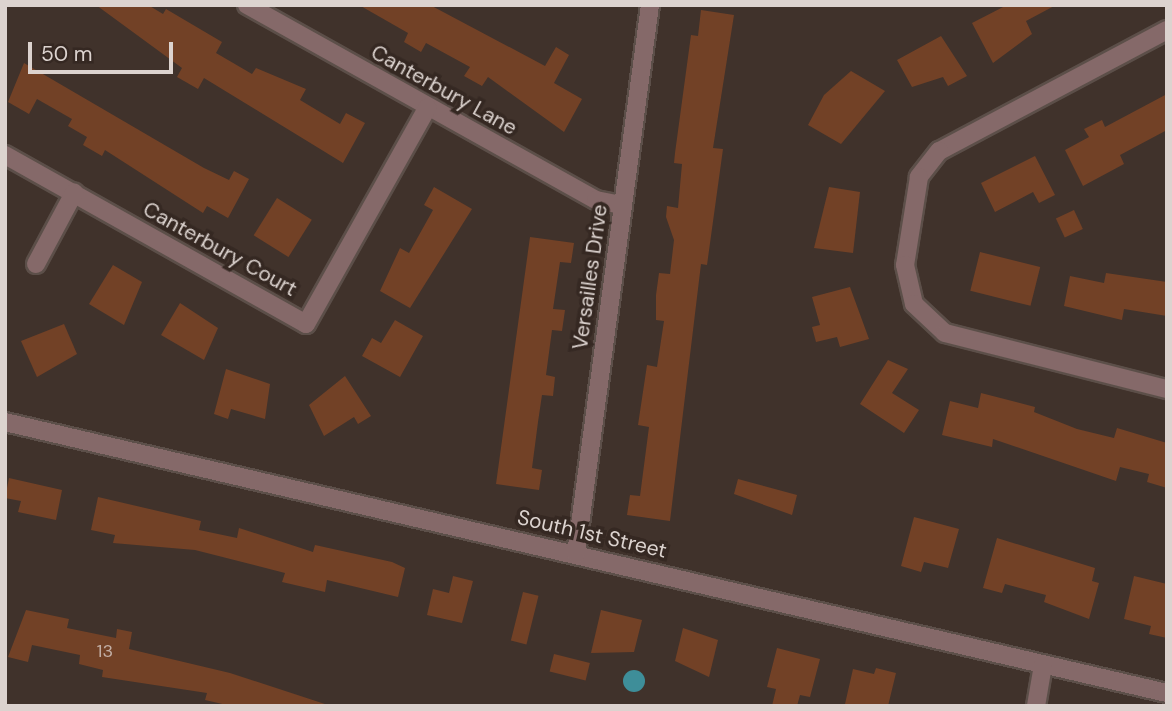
<!DOCTYPE html>
<html>
<head>
<meta charset="utf-8">
<style>
	body { margin:0 }
	#map { position:relative; width:1172px; height:711px; overflow:hidden; background:#40322b; font-family:"DM Sans",sans-serif }
	div>[style] { position:absolute }
	[style*='--x'] { left:calc(var(--x)*1px); top:calc(var(--y)*1px); width:calc(var(--w)*1px); rotate:calc(var(--a)*1deg) }
	.water>* { inset:0; background:#3e8e99 }
	.round { border-radius:50% }
	.building>* { inset:0; background:#724126; transform-origin:0 0 }
	.roads { filter:drop-shadow(2px 0 #5c4f49) drop-shadow(-2px 0 #5c4f49) drop-shadow(0 2px #5c4f49) drop-shadow(0 -2px #5c4f49) }
	.minor>* { height:18px; margin:-9px; padding:0 9px; transform-origin:9px; border-radius:9px; background:#856969 }
	span { translate:-50% -50%; white-space:nowrap; text-align:center; line-height:1.15; -webkit-text-stroke:7px #352822; paint-order:stroke }
	.number-label { font-size:18px; color:#c2aea5 }
	.number-label span { -webkit-text-stroke-width:0 }
	.street-label { font-size:21px; color:#dcd3cf }
	.frame { position:absolute; inset:0; border:7px solid #dcd3cf; pointer-events:none }
	.scale { position:absolute; left:28px; top:42px; width:145px; height:32px; box-sizing:border-box; border:4px solid #dcd3cf; border-top:0; padding-left:9px; font-size:21px; line-height:24px; white-space:nowrap; color:#dcd3cf; -webkit-text-stroke:5px #352822; paint-order:stroke }
</style>
</head>
<body>
<div id="map">
	<div class="water">
		<i class="round" style="left:623px;top:670px;width:22px;height:22px"></i>
	</div>
	<div class="building">
		<i style="clip-path:polygon(96px 5px,148px 5px,163px 14px,166px 9px,222px 42px,216px 53px,252px 74px,256px 68px,306px 89px,300px 100px,340px 124px,346px 113px,365px 123px,343px 163px,204px 78px,198px 89px,177px 77px,182px 68px)"></i>
		<i style="clip-path:polygon(359px 5px,430px 5px,545px 66px,556px 47px,569px 55px,554px 83px,582px 99px,564px 132px,488px 77px,482px 86px,464px 76px,470px 67px,426px 43px,421px 52px,404px 42px,408px 33px)"></i>
		<i style="clip-path:polygon(1007px 5px,1056px 5px,1026px 21px,1032px 34px,993px 63px,972px 23px)"></i>
		<i style="clip-path:polygon(701px 10px,734px 15px,713px 148px,723px 149px,707px 265px,701px 264px,670px 521px,627px 515px,630px 495px,640px 496px,649px 427px,638px 425px,647px 365px,657px 367px,664px 321px,656px 320px,656px 295px,659px 273px,670px 274px,674px 240px,666px 217px,667px 206px,678px 208px,682px 164px,674px 163px,675px 153px,691px 35px,698px 36px)"></i>
		<i style="clip-path:polygon(941px 36px,967px 76px,948px 86px,943px 77px,912px 87px,897px 60px)"></i>
		<i style="clip-path:polygon(24px 63px,204px 168px,229px 180px,234px 171px,249px 179px,228px 218px,207px 206px,203px 213px,105px 150px,102px 156px,83px 145px,87px 137px,68px 126px,72px 119px,37px 99px,29px 114px,8px 102px)"></i>
		<i style="clip-path:polygon(851px 71px,885px 91px,841px 144px,808px 125px,824px 95px)"></i>
		<i style="clip-path:polygon(1167px 94px,1167px 130px,1120px 155px,1124px 164px,1083px 186px,1065px 150px,1089px 137px,1084px 129px,1102px 120px,1105px 127px)"></i>
		<i style="clip-path:polygon(1035px 156px,1055px 195px,1039px 203px,1033px 192px,995px 212px,981px 183px)"></i>
		<i style="clip-path:polygon(434px 187px,472px 209px,410px 308px,380px 291px,400px 248px,409px 253px,433px 210px,424px 205px)"></i>
		<i style="clip-path:polygon(829px 187px,860px 192px,853px 253px,814px 248px)"></i>
		<i style="left:277px;top:198px;width:41px;height:44px;rotate:32deg"></i>
		<i style="left:1074px;top:210px;width:21px;height:20px;rotate:65deg"></i>
		<i style="clip-path:polygon(530px 237px,574px 243px,571px 263px,560px 262px,553px 309px,565px 310px,562px 331px,552px 330px,546px 375px,555px 377px,553px 396px,542px 395px,538px 422px,532px 468px,542px 470px,539px 490px,496px 484px)"></i>
		<i style="left:980px;top:252px;width:62px;height:40px;rotate:14deg"></i>
		<i style="clip-path:polygon(113px 265px,142px 282px,124px 325px,89px 304px)"></i>
		<i style="clip-path:polygon(1106px 273px,1167px 282px,1167px 316px,1124px 309px,1122px 320px,1064px 306px,1070px 276px,1104px 283px)"></i>
		<i style="clip-path:polygon(850px 287px,869px 339px,840px 347px,837px 337px,816px 342px,812px 327px,820px 325px,812px 297px)"></i>
		<i style="clip-path:polygon(180px 303px,218px 328px,204px 360px,161px 335px)"></i>
		<i style="clip-path:polygon(395px 320px,423px 336px,400px 377px,362px 356px,372px 338px,381px 343px)"></i>
		<i style="clip-path:polygon(64px 324px,77px 354px,37px 377px,21px 341px)"></i>
		<i style="clip-path:polygon(888px 360px,908px 369px,892px 393px,919px 410px,904px 433px,860px 404px)"></i>
		<i style="clip-path:polygon(226px 369px,270px 384px,265px 419px,231px 409px,228px 419px,214px 414px)"></i>
		<i style="clip-path:polygon(345px 376px,371px 416px,358px 424px,354px 417px,324px 436px,309px 405px)"></i>
		<i style="clip-path:polygon(981px 393px,1035px 407px,1034px 412px,1077px 429px,1114px 438px,1117px 428px,1167px 443px,1167px 488px,1147px 482px,1149px 474px,1120px 467px,1116px 481px,993px 439px,992px 447px,942px 435px,950px 401px,978px 408px)"></i>
		<i style="clip-path:polygon(9px 478px,62px 490px,56px 520px,18px 512px,21px 501px,5px 498px)"></i>
		<i style="clip-path:polygon(738px 479px,797px 495px,792px 515px,734px 494px)"></i>
		<i style="clip-path:polygon(98px 497px,201px 521px,199px 530px,237px 538px,239px 528px,313px 552px,315px 545px,392px 562px,405px 568px,398px 597px,327px 580px,325px 592px,282px 582px,285px 573px,195px 550px,113px 543px,115px 535px,91px 530px)"></i>
		<i style="clip-path:polygon(914px 517px,959px 529px,948px 568px,924px 562px,921px 572px,901px 566px)"></i>
		<i style="clip-path:polygon(997px 538px,1095px 568px,1092px 581px,1099px 583px,1089px 619px,1044px 602px,1046px 595px,1005px 584px,1002px 593px,983px 588px)"></i>
		<i style="clip-path:polygon(453px 576px,473px 581px,462px 623px,427px 615px,433px 589px,449px 593px)"></i>
		<i style="clip-path:polygon(1134px 576px,1167px 584px,1167px 638px,1149px 634px,1151px 626px,1124px 619px)"></i>
		<i style="left:523px;top:592px;width:16px;height:50px;rotate:14deg"></i>
		<i style="clip-path:polygon(26px 610px,69px 619px,67px 628px,116px 638px,117px 629px,132px 632px,129px 649px,230px 673px,331px 706px,231px 706px,205px 700px,207px 693px,102px 677px,103px 670px,79px 664px,80px 655px,32px 645px,28px 662px,8px 657px)"></i>
		<i style="clip-path:polygon(601px 610px,642px 620px,634px 652px,591px 653px)"></i>
		<i style="clip-path:polygon(683px 628px,718px 640px,709px 677px,675px 661px)"></i>
		<i style="clip-path:polygon(777px 648px,820px 659px,810px 697px,800px 695px,797px 706px,772px 706px,776px 689px,767px 687px)"></i>
		<i style="left:554px;top:654px;width:37px;height:18px;rotate:14deg"></i>
		<i style="clip-path:polygon(876px 668px,896px 673px,888px 706px,845px 704px,853px 669px,874px 674px)"></i>
	</div>
	<div class="roads">
		<div class="minor">
			<i style="--x:247;--y:5;--w:400;--a:29.2"></i>
			<i style="--x:596;--y:200;--w:26;--a:11"></i>
			<i style="--x:1167;--y:30;--w:258;--a:152"></i>
			<i style="--x:939;--y:151;--w:33;--a:128"></i>
			<i style="--x:919;--y:177;--w:89;--a:99"></i>
			<i style="--x:905;--y:265;--w:40;--a:77"></i>
			<i style="--x:914;--y:304;--w:42;--a:43.1"></i>
			<i style="--x:945;--y:333;--w:229;--a:14.2"></i>
			<i style="--x:5;--y:155;--w:345;--a:29.3"></i>
			<i style="--x:306;--y:324;--w:248;--a:-60.7"></i>
			<i style="--x:36;--y:264;--w:81;--a:-61.8"></i>
			<i style="--x:5;--y:422;--w:1193;--a:13.13"></i>
			<i style="--x:576;--y:554;--w:554;--a:-82.32"></i>
			<i style="--x:1036;--y:706;--w:42;--a:-80.3"></i>
		</div>
	</div>
	<div class="number-label">
		<span style="left:105px;top:651px">13</span>
	</div>
	<div class="street-label">
		<span style="left:444px;top:90px;rotate:29deg">Canterbury Lane</span>
		<span style="left:220px;top:249px;rotate:29deg">Canterbury Court</span>
		<span style="left:590px;top:277px;rotate:-82deg">Versailles Drive</span>
		<span style="left:592px;top:534px;rotate:13deg">South 1st Street</span>
	</div>
	<div class="frame"></div>
	<div class="scale">50 m</div>
</div>
</body>
</html>
